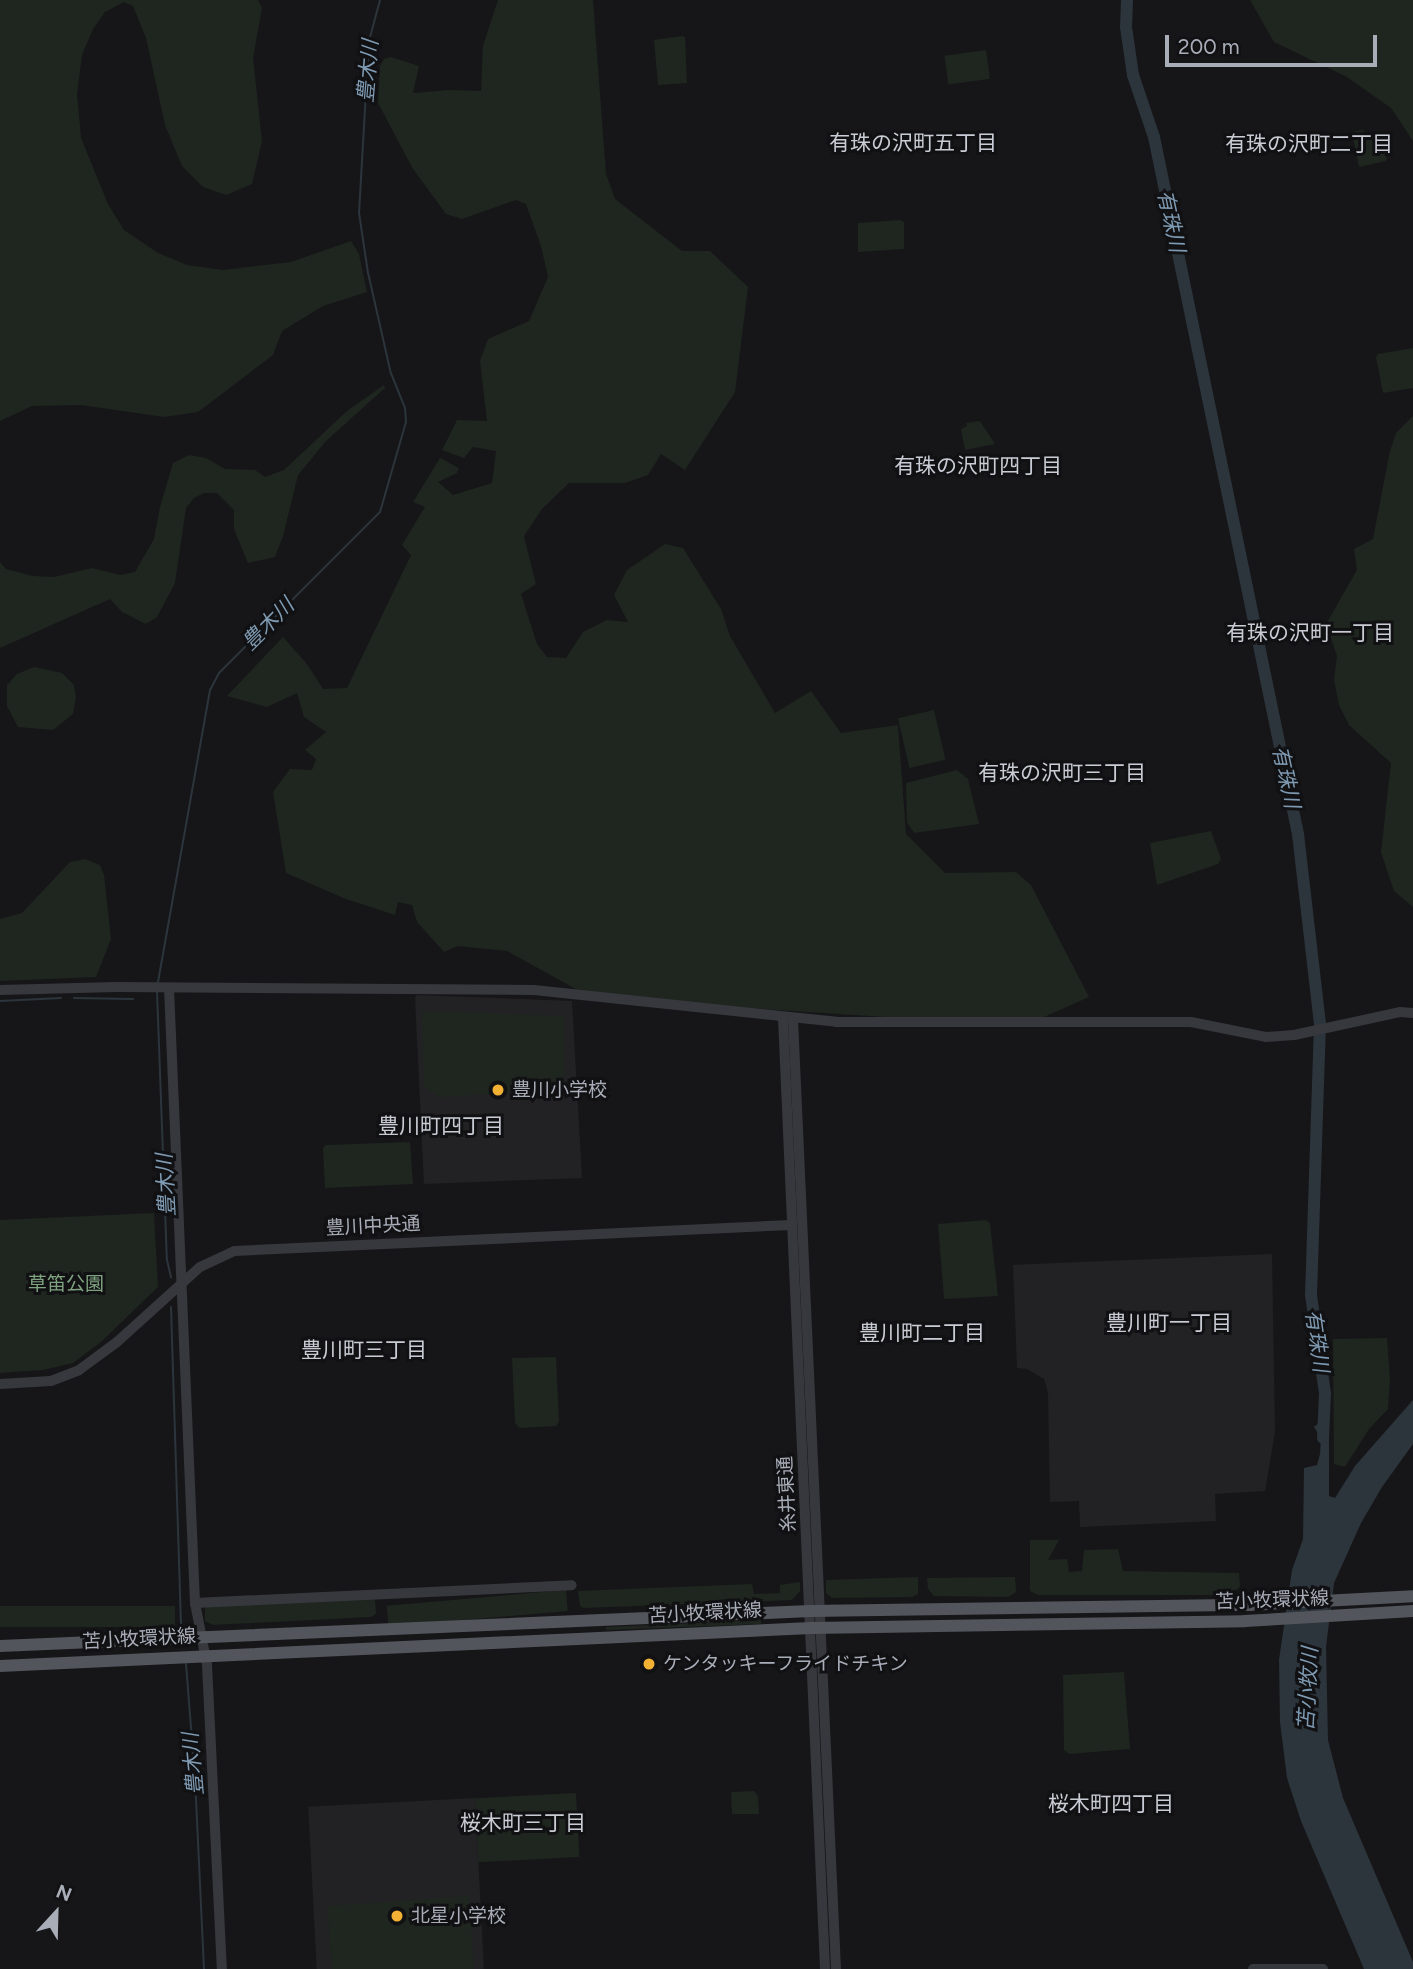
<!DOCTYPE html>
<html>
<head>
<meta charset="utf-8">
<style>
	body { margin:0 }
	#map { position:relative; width:1413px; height:1969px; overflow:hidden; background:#161618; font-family:Figtree,"Noto Sans JP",sans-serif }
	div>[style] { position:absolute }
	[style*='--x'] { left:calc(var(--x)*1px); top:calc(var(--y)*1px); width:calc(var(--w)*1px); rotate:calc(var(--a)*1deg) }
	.built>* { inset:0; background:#222225; transform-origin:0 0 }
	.green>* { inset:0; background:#1e261f; transform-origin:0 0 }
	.water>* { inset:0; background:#2c353c }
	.stream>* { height:2px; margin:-1px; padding:0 1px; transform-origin:1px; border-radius:1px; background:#2c353c }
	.river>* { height:12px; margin:-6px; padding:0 6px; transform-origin:6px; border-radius:6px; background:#2c353c }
	.minor>* { height:10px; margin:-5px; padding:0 5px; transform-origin:5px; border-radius:5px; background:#37383d }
	.major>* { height:12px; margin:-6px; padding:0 6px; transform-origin:6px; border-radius:6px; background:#53555c }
	.dots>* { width:19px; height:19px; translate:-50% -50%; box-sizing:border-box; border:4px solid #111113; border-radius:50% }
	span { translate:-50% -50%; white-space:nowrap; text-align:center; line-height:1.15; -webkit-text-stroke:6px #111113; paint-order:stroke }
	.poi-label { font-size:19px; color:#a8adb8 }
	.left { translate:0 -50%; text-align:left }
	.street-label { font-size:19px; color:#a8adb8 }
	.park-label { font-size:19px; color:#7fa381 }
	.water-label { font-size:21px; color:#7f9bb3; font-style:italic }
	.neighbourhood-label { font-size:21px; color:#c9ccd4 }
	.north { position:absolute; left:21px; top:1878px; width:70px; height:70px; -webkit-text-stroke:5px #111113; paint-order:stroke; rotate:22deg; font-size:19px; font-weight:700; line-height:28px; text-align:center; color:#a8adb8 }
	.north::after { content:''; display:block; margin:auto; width:24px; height:32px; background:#a8adb8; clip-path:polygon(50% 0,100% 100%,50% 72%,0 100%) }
	.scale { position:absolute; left:1165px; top:35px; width:212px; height:32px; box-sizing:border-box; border:4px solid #a8adb8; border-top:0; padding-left:9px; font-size:21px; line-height:24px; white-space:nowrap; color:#a8adb8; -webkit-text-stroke:5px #111113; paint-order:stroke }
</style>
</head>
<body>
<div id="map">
	<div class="built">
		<i style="clip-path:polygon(417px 995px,572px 1001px,582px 1178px,424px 1184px,415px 998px)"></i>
		<i style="clip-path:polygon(1272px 1254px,1275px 1432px,1265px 1491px,1215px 1494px,1216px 1521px,1080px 1527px,1079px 1501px,1050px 1502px,1048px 1393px,1044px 1379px,1027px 1369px,1017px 1368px,1013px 1265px)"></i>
		<i style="left:475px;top:1798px;width:171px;height:167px;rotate:87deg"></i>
	</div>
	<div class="green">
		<i style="clip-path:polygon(0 0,258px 0,262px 8px,253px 58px,262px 141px,252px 184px,226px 195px,203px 187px,182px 166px,165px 125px,146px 38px,133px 6px,124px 2px,105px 12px,93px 29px,82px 55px,77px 94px,81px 138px,108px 204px,124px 230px,158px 253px,187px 265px,223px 270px,291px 262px,351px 241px,359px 254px,367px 292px,323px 306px,282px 331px,273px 355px,198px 412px,164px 417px,81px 405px,32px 406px,0 421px)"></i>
		<i style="clip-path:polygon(498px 0,593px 0,606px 174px,615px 199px,682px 251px,710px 251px,748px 287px,735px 392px,685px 470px,661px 454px,648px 475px,625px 483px,569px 483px,542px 509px,524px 536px,536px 584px,521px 594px,537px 644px,547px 657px,566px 658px,583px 632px,607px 620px,628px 622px,614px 595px,627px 570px,665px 544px,683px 548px,721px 609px,730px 636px,775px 713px,811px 691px,841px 733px,898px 725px,906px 834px,945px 873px,1016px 872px,1031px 885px,1089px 997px,1044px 1017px,886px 1017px,592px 998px,507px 951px,458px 946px,444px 952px,417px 922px,412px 905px,398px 902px,395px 915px,346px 899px,286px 873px,273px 792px,290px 769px,312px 770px,316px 759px,305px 750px,326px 732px,304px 717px,297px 693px,267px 707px,227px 696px,283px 637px,307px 664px,323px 689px,347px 688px,411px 555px,402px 545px,425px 507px,413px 502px,440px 458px,459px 468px,457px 473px,438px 482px,453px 495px,492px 483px,496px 451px,473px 447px,464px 458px,442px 450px,457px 420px,487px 421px,480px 361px,488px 339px,529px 321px,548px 277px,541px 246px,526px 204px,516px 200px,462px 219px,446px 214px,413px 169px,378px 103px,380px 66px,384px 59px,391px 57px,419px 66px,413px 93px,449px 90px,481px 91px,483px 46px)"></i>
		<i style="clip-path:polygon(1250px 0,1413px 0,1413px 141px,1391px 108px,1347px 77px,1274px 42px)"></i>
		<i style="clip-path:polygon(682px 36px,685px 37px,687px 83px,658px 85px,654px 40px)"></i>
		<i style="left:986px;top:50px;width:29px;height:42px;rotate:82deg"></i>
		<i style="clip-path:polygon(1363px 130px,1387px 158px,1386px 161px,1359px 167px,1352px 132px)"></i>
		<i style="clip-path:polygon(900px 220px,904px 222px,904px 249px,858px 252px,858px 223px)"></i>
		<i style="clip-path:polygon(1413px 348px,1413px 388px,1383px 393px,1376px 357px,1378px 354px)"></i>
		<i style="clip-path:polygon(384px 385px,385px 388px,326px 441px,298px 475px,283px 536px,275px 557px,248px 563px,234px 529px,234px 510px,217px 493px,204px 493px,194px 498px,186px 508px,175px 583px,157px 617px,146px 624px,122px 612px,110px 599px,0 648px,0 562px,6px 569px,33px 576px,54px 577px,92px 568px,120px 575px,135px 572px,154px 539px,160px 507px,173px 463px,189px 455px,206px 458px,225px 469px,255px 470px,265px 477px,284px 470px,347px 411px)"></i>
		<i style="clip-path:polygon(1413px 416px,1413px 907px,1394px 891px,1381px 852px,1391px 763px,1349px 725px,1339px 705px,1334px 680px,1337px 656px,1326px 624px,1357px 570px,1354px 549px,1373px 539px,1390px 451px,1396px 433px)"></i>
		<i style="clip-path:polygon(980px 421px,995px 444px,965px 450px,961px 429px,967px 426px,966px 423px)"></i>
		<i style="clip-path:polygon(34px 667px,62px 673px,74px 685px,76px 697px,73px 714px,53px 730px,18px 727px,7px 706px,7px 685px,17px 674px)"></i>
		<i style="left:934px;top:710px;width:51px;height:37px;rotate:77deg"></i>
		<i style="clip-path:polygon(957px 770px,968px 779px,979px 824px,914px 833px,907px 822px,906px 783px)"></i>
		<i style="clip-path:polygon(1211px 831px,1221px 859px,1218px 864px,1157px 885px,1150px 843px)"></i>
		<i style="clip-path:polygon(85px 859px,100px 865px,104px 875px,111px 939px,96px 977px,0 981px,0 919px,22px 913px,70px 862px)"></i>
		<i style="clip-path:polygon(422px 1011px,564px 1016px,564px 1089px,440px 1097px,424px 1087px)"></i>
		<i style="clip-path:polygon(410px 1142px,413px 1184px,325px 1188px,323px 1148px,326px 1145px)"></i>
		<i style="clip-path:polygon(154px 1213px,158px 1287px,101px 1342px,73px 1363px,43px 1370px,0 1373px,0 1220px)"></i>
		<i style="clip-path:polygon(986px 1220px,990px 1223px,998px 1296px,944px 1299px,938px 1224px)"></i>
		<i style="clip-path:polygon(1387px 1338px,1390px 1379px,1388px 1409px,1369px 1429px,1345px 1467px,1334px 1464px,1333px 1339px)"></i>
		<i style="clip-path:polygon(556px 1357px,559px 1422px,556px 1426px,520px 1428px,515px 1423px,512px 1358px)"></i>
		<i style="clip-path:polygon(1030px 1540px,1059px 1540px,1048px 1560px,1067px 1559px,1069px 1572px,1082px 1571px,1084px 1550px,1118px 1549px,1123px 1571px,1239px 1573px,1240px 1587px,1229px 1595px,1038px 1595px,1030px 1591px)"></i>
		<i style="clip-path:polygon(918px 1577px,918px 1594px,912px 1597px,832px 1598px,826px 1593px,826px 1580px)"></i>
		<i style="clip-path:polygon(1015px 1577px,1016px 1592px,1008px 1597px,934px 1596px,928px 1589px,927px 1578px)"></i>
		<i style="clip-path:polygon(800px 1582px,800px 1591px,792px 1600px,584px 1608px,580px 1606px,578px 1591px,752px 1584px,754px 1594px,780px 1593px,780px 1585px)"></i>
		<i style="left:566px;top:1590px;width:21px;height:180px;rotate:85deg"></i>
		<i style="clip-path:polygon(375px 1599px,376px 1614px,371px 1617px,213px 1625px,205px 1621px,205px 1606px)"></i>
		<i style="left:175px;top:1606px;width:21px;height:175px;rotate:90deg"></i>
		<i style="clip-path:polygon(761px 1620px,761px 1624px,606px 1630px,606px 1627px)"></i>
		<i style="clip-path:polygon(1124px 1672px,1130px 1749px,1069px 1754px,1064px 1750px,1063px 1675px)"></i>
		<i style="clip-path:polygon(754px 1791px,758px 1796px,759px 1814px,732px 1814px,731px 1792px)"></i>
		<i style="left:576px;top:1793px;width:64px;height:101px;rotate:87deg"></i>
		<i style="left:469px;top:1896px;width:73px;height:142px;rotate:86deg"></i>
	</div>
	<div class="water">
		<i style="clip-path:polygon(1413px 1400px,1413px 1444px,1382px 1487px,1361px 1523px,1334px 1583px,1326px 1647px,1328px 1740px,1343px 1798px,1413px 1962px,1413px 1969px,1364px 1969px,1301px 1821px,1287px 1778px,1280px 1722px,1279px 1660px,1292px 1570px,1303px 1539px,1304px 1468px,1317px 1465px,1320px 1454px,1321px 1438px,1314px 1427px,1321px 1421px,1329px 1421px,1329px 1496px,1335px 1498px,1355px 1466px)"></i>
	</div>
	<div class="stream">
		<i style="--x:158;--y:982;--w:297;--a:-79.9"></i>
		<i style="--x:210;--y:690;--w:19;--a:-62"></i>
		<i style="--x:219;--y:673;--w:228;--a:-45"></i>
		<i style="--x:380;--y:512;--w:94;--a:-73.9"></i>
		<i style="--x:406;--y:422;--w:14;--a:-94"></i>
		<i style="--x:405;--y:408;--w:37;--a:-112"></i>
		<i style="--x:391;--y:374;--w:104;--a:-102.8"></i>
		<i style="--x:368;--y:273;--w:61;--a:-98.5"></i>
		<i style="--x:359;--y:213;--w:172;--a:-86.7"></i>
		<i style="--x:369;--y:41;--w:42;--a:-75"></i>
		<i style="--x:157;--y:991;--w:269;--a:87.9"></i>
		<i style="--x:167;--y:1260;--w:18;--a:77"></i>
		<i style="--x:74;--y:998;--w:59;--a:1"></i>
		<i style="--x:0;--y:1001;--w:61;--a:-2.8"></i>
		<i style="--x:171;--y:1307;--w:324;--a:88.2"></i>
		<i style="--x:186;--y:1664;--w:114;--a:85.5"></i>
		<i style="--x:195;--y:1778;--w:191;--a:87.3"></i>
	</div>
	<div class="river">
		<i style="--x:1127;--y:0;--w:27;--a:92"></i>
		<i style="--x:1126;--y:27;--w:49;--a:81.7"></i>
		<i style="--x:1133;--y:75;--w:65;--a:71.3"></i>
		<i style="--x:1154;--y:137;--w:712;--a:78.33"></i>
		<i style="--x:1298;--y:834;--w:191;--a:83.4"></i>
		<i style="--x:1320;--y:1024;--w:271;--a:91.9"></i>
		<i style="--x:1311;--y:1295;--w:99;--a:81.9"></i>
		<i style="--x:1325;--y:1393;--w:45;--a:92.5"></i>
	</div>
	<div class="minor">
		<i style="--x:169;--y:988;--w:616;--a:87.58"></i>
		<i style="--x:195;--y:1603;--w:63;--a:79"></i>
		<i style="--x:207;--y:1665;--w:304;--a:87.2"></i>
		<i style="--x:0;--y:990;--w:116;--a:-1.5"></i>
		<i style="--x:116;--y:987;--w:418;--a:0.4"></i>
		<i style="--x:534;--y:990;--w:304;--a:6"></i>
		<i style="--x:836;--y:1022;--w:355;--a:0"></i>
		<i style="--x:1191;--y:1022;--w:76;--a:11.3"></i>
		<i style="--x:1266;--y:1037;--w:28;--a:-4"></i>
		<i style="--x:1294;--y:1035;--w:108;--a:-12.2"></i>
		<i style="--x:1400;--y:1012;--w:13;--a:4"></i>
		<i style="--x:783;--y:1018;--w:952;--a:87.47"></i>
		<i style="--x:793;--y:1019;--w:951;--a:87.41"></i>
		<i style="--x:0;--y:1384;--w:51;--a:-3.4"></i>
		<i style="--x:51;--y:1381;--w:30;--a:-21"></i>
		<i style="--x:79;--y:1370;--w:47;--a:-36.4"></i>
		<i style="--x:117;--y:1342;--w:112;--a:-42.1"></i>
		<i style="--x:200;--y:1267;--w:38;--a:-25"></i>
		<i style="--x:235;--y:1251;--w:557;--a:-2.68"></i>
		<i style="--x:195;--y:1603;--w:377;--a:-2.7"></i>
		<i style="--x:1253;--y:1969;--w:70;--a:0"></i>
	</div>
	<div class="major">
		<i style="--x:0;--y:1646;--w:811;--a:-2.47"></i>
		<i style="--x:810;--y:1611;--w:439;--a:-0.8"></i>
		<i style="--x:1249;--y:1605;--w:164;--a:-3.1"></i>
		<i style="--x:0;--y:1666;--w:812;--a:-2.68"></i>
		<i style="--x:811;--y:1628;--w:434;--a:-0.9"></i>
		<i style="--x:1245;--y:1621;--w:168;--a:-3.4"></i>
	</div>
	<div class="dots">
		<i style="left:498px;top:1090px;background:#f2b134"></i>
		<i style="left:649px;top:1664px;background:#f2b134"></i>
		<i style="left:397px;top:1916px;background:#f2b134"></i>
	</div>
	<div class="poi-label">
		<span class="left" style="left:512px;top:1090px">豊川小学校</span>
		<span class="left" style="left:663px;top:1664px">ケンタッキーフライドチキン</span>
		<span class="left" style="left:411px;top:1916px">北星小学校</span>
	</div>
	<div class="street-label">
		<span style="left:373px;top:1226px;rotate:-3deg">豊川中央通</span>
		<span style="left:787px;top:1494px;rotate:-93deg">糸井東通</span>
		<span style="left:1272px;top:1600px;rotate:-2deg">苫小牧環状線</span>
		<span style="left:705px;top:1613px;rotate:-3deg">苫小牧環状線</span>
		<span style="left:139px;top:1639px;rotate:-3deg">苫小牧環状線</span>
	</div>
	<div class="park-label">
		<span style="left:66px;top:1284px">草笛公園</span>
	</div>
	<div class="water-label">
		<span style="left:368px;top:71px;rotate:-85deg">豊木川</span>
		<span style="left:1171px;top:221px;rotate:78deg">有珠川</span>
		<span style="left:268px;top:624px;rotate:-45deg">豊木川</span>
		<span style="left:1286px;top:777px;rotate:78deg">有珠川</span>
		<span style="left:166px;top:1185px;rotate:-93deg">豊木川</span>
		<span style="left:1317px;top:1341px;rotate:82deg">有珠川</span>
		<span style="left:1308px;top:1689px;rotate:-87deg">苫小牧川</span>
		<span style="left:193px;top:1764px;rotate:-95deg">豊木川</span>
	</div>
	<div class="neighbourhood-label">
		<span style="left:913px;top:143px">有珠の沢町五丁目</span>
		<span style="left:1309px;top:144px">有珠の沢町二丁目</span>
		<span style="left:978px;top:466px">有珠の沢町四丁目</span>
		<span style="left:1310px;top:633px">有珠の沢町一丁目</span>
		<span style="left:1062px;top:773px">有珠の沢町三丁目</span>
		<span style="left:441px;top:1126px">豊川町四丁目</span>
		<span style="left:1169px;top:1323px">豊川町一丁目</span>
		<span style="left:922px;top:1333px">豊川町二丁目</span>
		<span style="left:364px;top:1350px">豊川町三丁目</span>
		<span style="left:1111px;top:1804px">桜木町四丁目</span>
		<span style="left:523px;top:1823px">桜木町三丁目</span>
	</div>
	<div class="north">N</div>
	<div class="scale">200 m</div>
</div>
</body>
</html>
